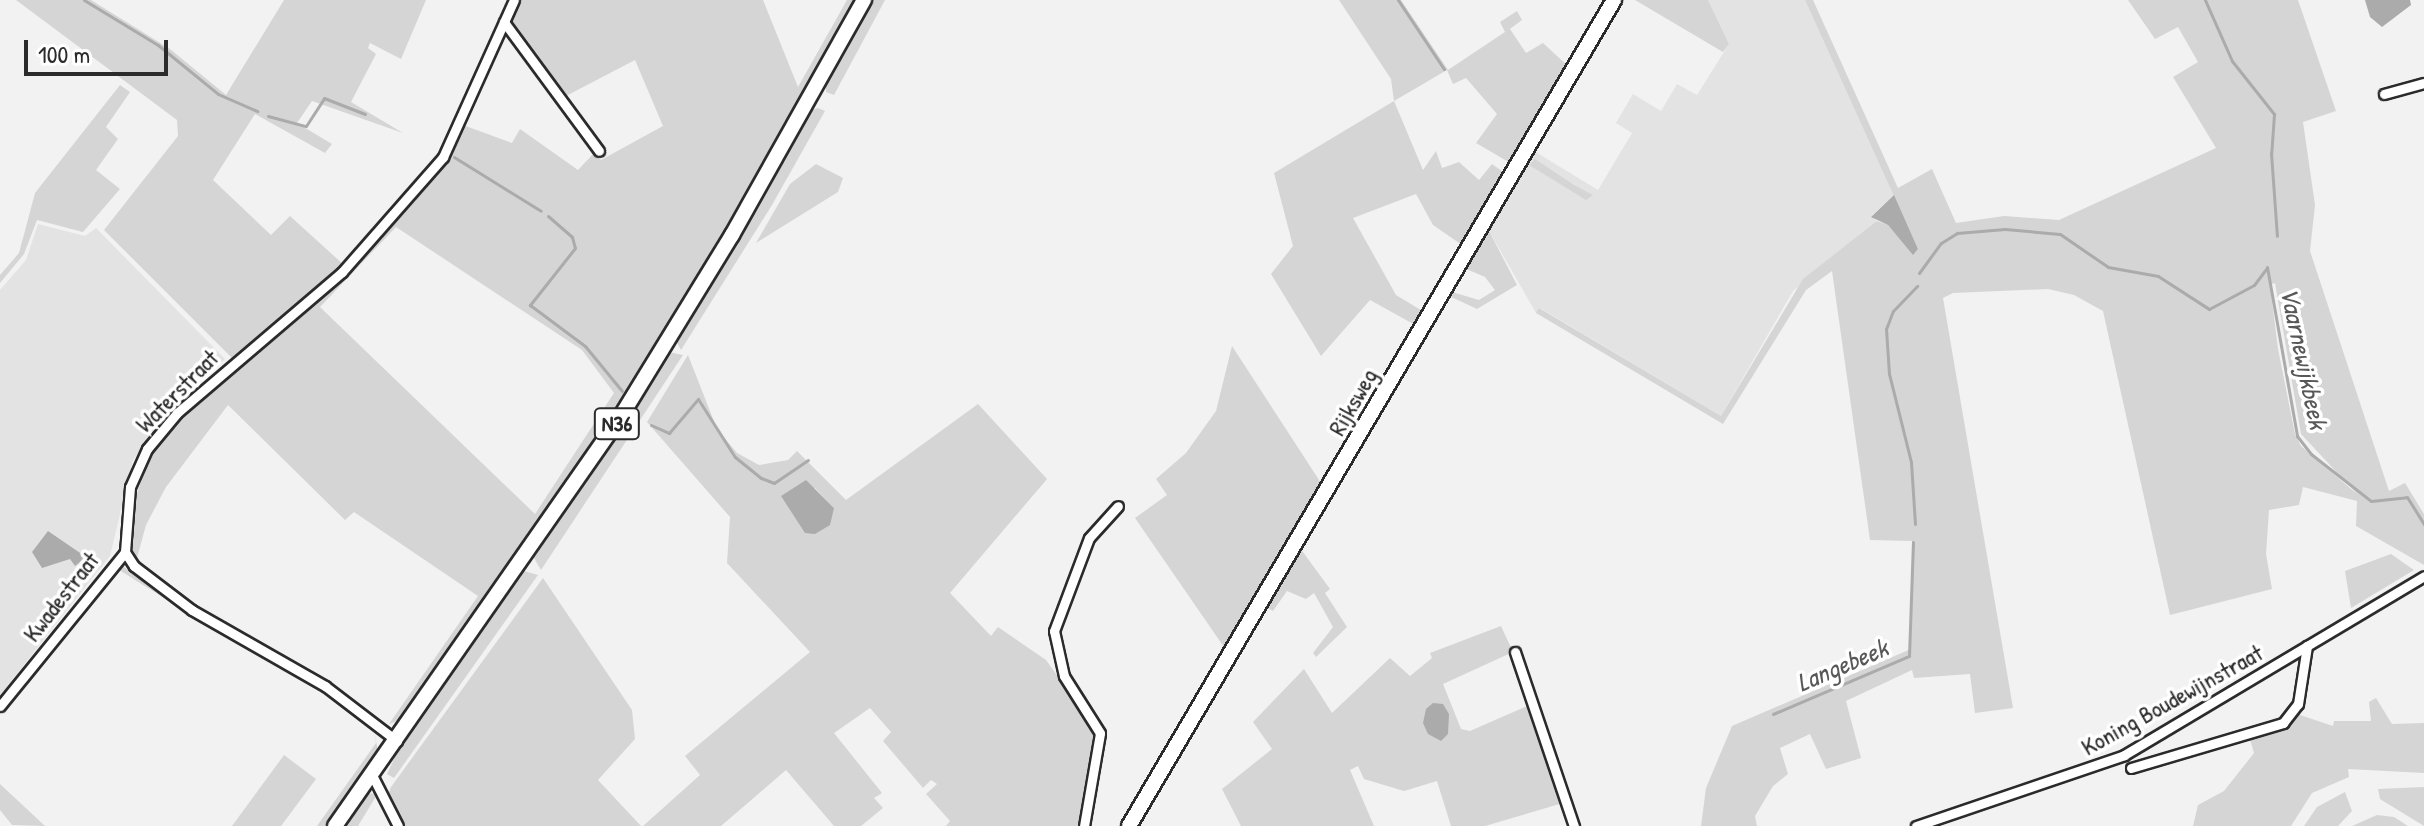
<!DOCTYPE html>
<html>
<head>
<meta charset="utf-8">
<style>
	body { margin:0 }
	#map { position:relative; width:2424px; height:826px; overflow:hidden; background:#f2f2f2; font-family:"Patrick Hand",sans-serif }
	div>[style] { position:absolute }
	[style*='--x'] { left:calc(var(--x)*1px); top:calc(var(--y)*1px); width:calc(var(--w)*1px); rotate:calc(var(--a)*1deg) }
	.built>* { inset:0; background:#e3e3e3 }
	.green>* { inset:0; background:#d5d5d5 }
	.water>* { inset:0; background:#ababab }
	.stream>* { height:3px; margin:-1.5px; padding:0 1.5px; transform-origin:1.5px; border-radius:1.5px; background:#ababab }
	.roads { filter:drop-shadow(2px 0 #2b2b2b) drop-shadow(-2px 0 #2b2b2b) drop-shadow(0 2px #2b2b2b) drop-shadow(0 -2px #2b2b2b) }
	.street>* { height:9px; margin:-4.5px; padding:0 4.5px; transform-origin:4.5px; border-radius:4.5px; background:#fff }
	.secondary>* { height:14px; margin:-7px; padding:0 7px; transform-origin:7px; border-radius:7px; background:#fff }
	.primary>* { height:14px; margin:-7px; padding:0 7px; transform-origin:7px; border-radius:7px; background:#fff }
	span { translate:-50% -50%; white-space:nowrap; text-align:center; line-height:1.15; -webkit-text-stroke:7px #fff; paint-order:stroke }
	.shield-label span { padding:2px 6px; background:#fff; border:2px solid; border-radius:6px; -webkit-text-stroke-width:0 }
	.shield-label { font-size:22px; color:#2b2b2b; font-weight:700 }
	.street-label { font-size:24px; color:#2b2b2b }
	.water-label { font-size:26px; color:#585858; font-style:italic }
	.scale { position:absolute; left:24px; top:40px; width:144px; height:36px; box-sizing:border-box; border:4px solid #2b2b2b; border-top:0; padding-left:10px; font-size:24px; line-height:28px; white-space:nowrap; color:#2b2b2b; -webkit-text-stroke:6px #fff; paint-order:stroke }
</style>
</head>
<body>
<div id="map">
	<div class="built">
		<i style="clip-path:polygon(1708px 0,1805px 0,1894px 195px,1871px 216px,1877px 221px,1862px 236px,1793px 291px,1721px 416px,1540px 308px,1536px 313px,1488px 229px,1534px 151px,1598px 190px,1632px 133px,1616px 123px,1633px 94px,1661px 111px,1677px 84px,1697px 95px,1729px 44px)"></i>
		<i style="clip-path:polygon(38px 224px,85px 236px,96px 228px,225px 359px,183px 394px,133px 460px,110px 556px,0 695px,0 290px,26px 260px)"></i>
	</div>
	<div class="green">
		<i style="clip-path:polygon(16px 0,91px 0,170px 49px,226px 95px,284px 0,426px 0,401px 59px,370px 43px,368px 48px,376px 54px,351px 102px,403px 133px,312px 101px,297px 123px,332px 144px,325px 153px,255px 114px,213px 180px,271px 235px,290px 216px,345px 266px,233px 359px,104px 230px,178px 136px,177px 120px)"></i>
		<i style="clip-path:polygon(evenodd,516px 0,763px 0,798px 87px,847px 0,858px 0,745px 202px,631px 390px,406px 718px,389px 724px,478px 596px,354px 512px,345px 520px,228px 405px,166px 487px,146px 525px,137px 558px,132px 549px,134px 503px,151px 451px,172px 424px,209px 385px,335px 283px,446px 158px,463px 125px,512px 143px,520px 129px,578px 170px,594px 153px,601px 160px,663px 126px,635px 60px,564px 97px,509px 20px,516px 0,396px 227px,582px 350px,614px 393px,535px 514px,320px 307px,396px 227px)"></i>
		<i style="clip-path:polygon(871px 0,885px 0,834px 95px,826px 92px,826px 83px)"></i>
		<i style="clip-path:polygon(1339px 0,1401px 0,1448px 70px,1505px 32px,1500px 22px,1517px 11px,1522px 20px,1510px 29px,1526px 53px,1543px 43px,1569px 67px,1512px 164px,1476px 143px,1497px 114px,1466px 78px,1453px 84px,1447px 70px,1394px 101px,1423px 170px,1436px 151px,1442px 168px,1459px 162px,1479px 180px,1492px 164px,1506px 174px,1462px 245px,1433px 225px,1416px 194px,1353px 218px,1396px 295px,1424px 312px,1417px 326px,1370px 300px,1321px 356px,1271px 274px,1293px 246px,1274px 173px,1394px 101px,1391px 79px)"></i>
		<i style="clip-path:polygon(1635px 0,1708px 0,1729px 44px,1723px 52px)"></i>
		<i style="clip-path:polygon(evenodd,1805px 0,1813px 0,1898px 188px,1932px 169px,1956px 223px,2004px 216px,2059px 220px,2216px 148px,2173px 77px,2198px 62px,2178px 27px,2155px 39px,2128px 0,2298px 0,2336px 111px,2303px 122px,2315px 205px,2310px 251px,2389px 491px,2405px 483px,2424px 514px,2424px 565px,2356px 526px,2357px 501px,2303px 487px,2299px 505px,2269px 510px,2266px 554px,2272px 589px,2170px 615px,2103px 311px,2074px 295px,2048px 289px,1953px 293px,1943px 298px,2013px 708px,1975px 713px,1970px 674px,1914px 678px,1912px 670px,1846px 701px,1861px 758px,1826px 769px,1810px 734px,1780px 748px,1788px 774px,1773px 786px,1755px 816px,1757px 826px,1701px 826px,1706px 788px,1732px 726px,1911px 649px,1912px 541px,1870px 540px,1832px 271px,1806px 290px,1723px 424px,1536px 313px,1539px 308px,1721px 416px,1803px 279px,1877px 221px,1888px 225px,1913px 254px,1918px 249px,1805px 0,2275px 283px,2301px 434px,2357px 494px,2301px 446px,2295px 434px,2278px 349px,2270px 285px,2275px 283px)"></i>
		<i style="clip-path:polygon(120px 85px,130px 92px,106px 127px,118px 139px,96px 170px,120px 189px,83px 232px,37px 220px,24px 254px,0 283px,0 275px,19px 253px,35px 193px)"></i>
		<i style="clip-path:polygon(818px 108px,825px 111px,772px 205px,681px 350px,676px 341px,812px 110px)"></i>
		<i style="clip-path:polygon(1535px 159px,1574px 185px,1593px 195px,1586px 200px,1529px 165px)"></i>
		<i style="clip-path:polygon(816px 164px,843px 178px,838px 192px,756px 243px,790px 184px)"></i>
		<i style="clip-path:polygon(1488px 229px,1517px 285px,1477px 309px,1449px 296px,1452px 292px,1479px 300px,1495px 290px,1485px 277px,1464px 268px)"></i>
		<i style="clip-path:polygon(1232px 346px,1321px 483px,1226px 650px,1135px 518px,1167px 495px,1156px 479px,1186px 453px,1216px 411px)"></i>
		<i style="clip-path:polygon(668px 352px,683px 355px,541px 570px,534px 558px)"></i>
		<i style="clip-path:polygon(evenodd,688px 355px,717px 429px,737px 453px,759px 465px,788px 460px,797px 451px,846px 500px,978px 404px,1047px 479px,950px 593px,991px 636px,998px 627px,1046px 660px,1089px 719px,1096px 737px,1081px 826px,946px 826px,950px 821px,926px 794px,937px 784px,931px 780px,923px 788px,883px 741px,891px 732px,870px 708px,834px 733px,882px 793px,874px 798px,883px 808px,861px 826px,834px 826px,786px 770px,721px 826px,643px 826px,700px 775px,685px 756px,810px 652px,727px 563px,730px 517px,647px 422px,688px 355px,815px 488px,834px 508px,781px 496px,815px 488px)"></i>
		<i style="clip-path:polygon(1300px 548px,1330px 589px,1325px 593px,1347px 627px,1316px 657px,1313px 653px,1333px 627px,1314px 593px,1306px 599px,1287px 591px,1273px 611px,1264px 606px)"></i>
		<i style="clip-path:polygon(2391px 554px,2414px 570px,2351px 608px,2345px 571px)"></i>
		<i style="clip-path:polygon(121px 565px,190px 614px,119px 570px,20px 694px,18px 689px)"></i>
		<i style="clip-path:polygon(524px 571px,538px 575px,394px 778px,387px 774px,402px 742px)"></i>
		<i style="clip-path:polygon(543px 578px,632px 710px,635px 739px,598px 780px,641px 826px,402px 826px,388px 795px,391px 787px)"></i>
		<i style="clip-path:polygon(1501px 626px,1513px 652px,1443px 684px,1461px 729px,1470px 731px,1534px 703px,1563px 803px,1485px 826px,1451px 826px,1437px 781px,1404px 791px,1364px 779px,1358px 766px,1350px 770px,1374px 826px,1241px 826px,1222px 789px,1272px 749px,1253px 722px,1304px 669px,1332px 713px,1390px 658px,1410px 676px,1432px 658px,1430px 653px)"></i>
		<i style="clip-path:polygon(2376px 698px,2392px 724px,2424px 723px,2424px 773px,2348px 769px,2349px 777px,2312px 793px,2291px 826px,2193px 826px,2198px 805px,2224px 791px,2254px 753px,2250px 739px,2280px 729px,2297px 714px,2333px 726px,2334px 721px,2371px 721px,2369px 702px)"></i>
		<i style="clip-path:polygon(374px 732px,379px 755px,328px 826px,317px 826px,376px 743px)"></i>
		<i style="clip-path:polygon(284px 755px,316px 779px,281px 826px,232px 826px)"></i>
		<i style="clip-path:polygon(0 784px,45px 826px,12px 825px,0 810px)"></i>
		<i style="clip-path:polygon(2424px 787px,2424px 826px,2380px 799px,2378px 789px)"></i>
		<i style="clip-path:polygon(2345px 792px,2352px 811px,2338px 826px,2304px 826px,2317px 807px)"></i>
		<i style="clip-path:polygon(378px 793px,358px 826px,342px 826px,365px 794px)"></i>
		<i style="clip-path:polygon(2377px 815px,2394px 817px,2408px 826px,2352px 826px)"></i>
	</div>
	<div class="water">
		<i style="clip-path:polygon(2365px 0,2410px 0,2411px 5px,2382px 27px,2370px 17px)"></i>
		<i style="clip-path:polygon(1894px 195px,1918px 249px,1913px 255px,1888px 225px,1871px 217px)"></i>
		<i style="clip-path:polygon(806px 480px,834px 508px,830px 525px,815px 534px,805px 533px,781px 496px)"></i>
		<i style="clip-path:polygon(48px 531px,86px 557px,75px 566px,70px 559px,42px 568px,32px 552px)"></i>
		<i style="clip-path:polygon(1433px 703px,1443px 704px,1449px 714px,1448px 734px,1441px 741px,1428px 734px,1423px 723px,1426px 709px)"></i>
	</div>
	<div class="stream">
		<i style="--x:84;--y:0;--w:87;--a:31.3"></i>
		<i style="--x:158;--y:45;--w:77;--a:39.2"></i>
		<i style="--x:218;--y:94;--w:43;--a:23.6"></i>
		<i style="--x:1398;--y:0;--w:83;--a:56.3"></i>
		<i style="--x:2205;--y:0;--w:67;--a:66.1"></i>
		<i style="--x:2232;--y:61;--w:68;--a:51.6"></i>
		<i style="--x:2274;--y:114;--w:39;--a:94"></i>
		<i style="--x:2271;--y:153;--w:83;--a:85.9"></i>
		<i style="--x:268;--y:116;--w:39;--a:15"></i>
		<i style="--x:306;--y:126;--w:33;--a:-57"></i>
		<i style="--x:324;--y:98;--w:44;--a:21.3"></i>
		<i style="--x:454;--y:157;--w:102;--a:31.8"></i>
		<i style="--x:548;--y:216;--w:32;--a:41"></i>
		<i style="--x:572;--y:237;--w:11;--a:75"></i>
		<i style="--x:575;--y:248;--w:73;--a:128.3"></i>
		<i style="--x:530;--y:305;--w:69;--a:36.7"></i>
		<i style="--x:585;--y:346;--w:58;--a:50.6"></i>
		<i style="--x:2267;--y:267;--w:172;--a:79.9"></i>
		<i style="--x:2297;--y:436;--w:23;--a:52"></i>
		<i style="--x:2311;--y:454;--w:76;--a:38.1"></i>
		<i style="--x:2371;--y:501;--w:36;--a:-6"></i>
		<i style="--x:2407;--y:497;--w:32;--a:58"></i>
		<i style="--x:1919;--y:273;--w:37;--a:-54"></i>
		<i style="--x:1941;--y:243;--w:19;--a:-32"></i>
		<i style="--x:1957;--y:233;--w:48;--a:-4.8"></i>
		<i style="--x:2005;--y:229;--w:55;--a:5.2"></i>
		<i style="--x:2060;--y:234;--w:58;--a:34.5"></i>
		<i style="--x:2108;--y:267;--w:51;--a:10.2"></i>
		<i style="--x:2158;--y:276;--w:61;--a:32.9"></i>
		<i style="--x:2209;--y:309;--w:51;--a:-28.1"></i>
		<i style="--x:2254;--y:285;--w:20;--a:-53"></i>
		<i style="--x:651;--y:425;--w:20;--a:24"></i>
		<i style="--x:669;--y:433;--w:45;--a:-49.5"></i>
		<i style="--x:698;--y:399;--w:69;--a:57.5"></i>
		<i style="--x:735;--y:457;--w:33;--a:39"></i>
		<i style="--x:761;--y:478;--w:14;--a:21"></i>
		<i style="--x:774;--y:483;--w:41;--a:-34.1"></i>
		<i style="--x:1915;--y:524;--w:62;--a:-93.7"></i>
		<i style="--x:1911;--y:462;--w:91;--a:-104"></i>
		<i style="--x:1889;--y:374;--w:45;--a:-93.8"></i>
		<i style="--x:1886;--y:329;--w:19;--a:-69"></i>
		<i style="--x:1893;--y:311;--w:35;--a:-46"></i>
		<i style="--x:1773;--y:714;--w:148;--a:-23.1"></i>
		<i style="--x:1909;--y:656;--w:114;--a:-88"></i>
	</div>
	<div class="roads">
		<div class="street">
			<i style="--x:504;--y:22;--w:160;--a:53.6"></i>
			<i style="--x:2384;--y:94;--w:41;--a:-15.4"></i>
			<i style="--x:1515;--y:652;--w:184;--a:71.3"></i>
			<i style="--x:0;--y:706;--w:198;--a:-50.9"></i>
			<i style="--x:397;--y:741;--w:91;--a:-142.6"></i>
			<i style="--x:325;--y:686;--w:153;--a:-150.3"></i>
			<i style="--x:192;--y:610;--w:73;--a:-142.8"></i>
			<i style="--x:134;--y:566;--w:17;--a:-123"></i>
			<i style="--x:125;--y:552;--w:65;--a:-85.6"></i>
			<i style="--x:130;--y:487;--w:42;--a:-65.9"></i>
			<i style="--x:147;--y:449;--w:47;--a:-50.2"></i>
			<i style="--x:177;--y:413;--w:217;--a:-40.5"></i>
			<i style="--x:342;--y:272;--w:153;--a:-48.7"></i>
			<i style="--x:443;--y:157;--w:172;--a:-65.7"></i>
			<i style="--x:2131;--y:768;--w:159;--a:-16.5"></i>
			<i style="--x:2283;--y:723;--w:24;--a:-52"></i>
			<i style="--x:2298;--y:704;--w:59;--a:-81.2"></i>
			<i style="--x:372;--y:775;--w:57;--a:63"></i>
			<i style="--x:1084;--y:826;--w:94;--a:-80.2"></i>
			<i style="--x:1100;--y:733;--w:67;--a:-122.3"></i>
			<i style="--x:1064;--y:676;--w:46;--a:-102.5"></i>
			<i style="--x:1054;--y:631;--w:99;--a:-69.4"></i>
			<i style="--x:1089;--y:538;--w:43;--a:-47.8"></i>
			<i style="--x:1916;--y:826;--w:220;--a:-18.8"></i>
			<i style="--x:2124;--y:755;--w:349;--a:-30.8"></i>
		</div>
		<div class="secondary">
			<i style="--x:1129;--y:826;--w:958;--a:-59.58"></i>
		</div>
		<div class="primary">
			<i style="--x:335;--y:826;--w:494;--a:-55.1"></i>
			<i style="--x:618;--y:421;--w:218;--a:-58.5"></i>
			<i style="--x:732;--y:235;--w:270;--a:-60.7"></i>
		</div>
	</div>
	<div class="shield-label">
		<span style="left:617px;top:424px">N36</span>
	</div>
	<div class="street-label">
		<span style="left:177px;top:391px;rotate:-45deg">Waterstraat</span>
		<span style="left:1353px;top:402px;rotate:-60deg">Rijksweg</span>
		<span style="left:61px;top:597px;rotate:-52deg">Kwadestraat</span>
		<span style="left:2172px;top:700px;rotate:-29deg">Koning Boudewijnstraat</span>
	</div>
	<div class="water-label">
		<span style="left:2304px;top:358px;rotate:78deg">Vaarnewijkbeek</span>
		<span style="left:1842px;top:665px;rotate:-23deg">Langebeek</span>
	</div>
	<div class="scale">100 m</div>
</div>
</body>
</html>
